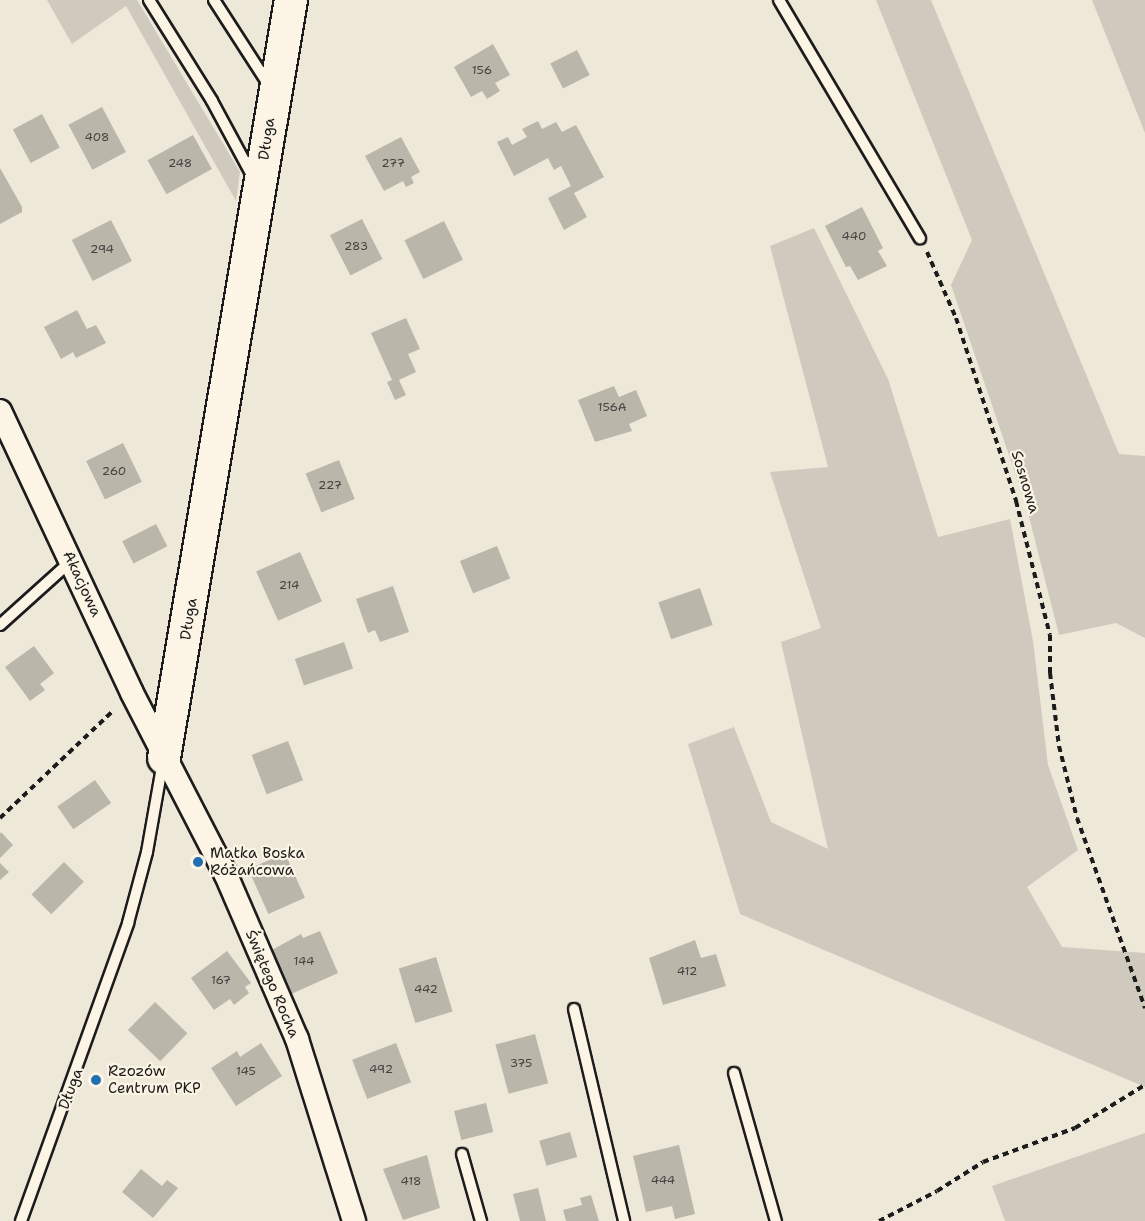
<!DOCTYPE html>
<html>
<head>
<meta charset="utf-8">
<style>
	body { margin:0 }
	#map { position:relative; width:1145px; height:1221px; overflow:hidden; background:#eee8d9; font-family:"Shantell Sans",sans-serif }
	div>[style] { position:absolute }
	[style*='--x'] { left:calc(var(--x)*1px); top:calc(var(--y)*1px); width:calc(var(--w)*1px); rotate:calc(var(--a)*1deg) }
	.green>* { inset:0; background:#cfcabd }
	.building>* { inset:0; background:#bab6aa; transform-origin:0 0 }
	.path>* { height:4px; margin-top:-2px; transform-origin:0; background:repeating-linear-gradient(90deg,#1c1c1c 0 6px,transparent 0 10.5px) }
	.roads { filter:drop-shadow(2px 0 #1c1c1c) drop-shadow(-2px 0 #1c1c1c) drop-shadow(0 2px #1c1c1c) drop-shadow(0 -2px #1c1c1c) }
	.lane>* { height:10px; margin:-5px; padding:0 5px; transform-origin:5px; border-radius:5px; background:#fcf5e5 }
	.street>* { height:22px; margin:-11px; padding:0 11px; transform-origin:11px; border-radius:11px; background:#fcf5e5 }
	.secondary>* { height:32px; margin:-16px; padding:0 16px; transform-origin:16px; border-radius:16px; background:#fcf5e5 }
	.dots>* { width:16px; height:16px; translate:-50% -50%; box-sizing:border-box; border:3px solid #fcf5e5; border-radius:50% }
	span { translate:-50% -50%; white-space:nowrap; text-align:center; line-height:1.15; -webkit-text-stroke:4.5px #fcf5e5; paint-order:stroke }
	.number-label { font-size:12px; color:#444240 }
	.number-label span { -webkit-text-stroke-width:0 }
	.street-label { font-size:15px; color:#1c1c1c }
	.poi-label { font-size:15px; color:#1c1c1c }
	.left { translate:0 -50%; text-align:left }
</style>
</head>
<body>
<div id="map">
	<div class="green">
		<i style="clip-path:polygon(47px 0,137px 0,240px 172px,236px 201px,126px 6px,72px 44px)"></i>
		<i style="clip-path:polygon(876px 0,931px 0,1119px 454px,1145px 456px,1145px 638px,1116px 623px,1059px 635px,1026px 505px,951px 285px,972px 240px)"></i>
		<i style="clip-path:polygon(1092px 0,1145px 0,1145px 133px)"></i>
		<i style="clip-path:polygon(814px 228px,888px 379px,938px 537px,1010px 519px,1033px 641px,1048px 765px,1078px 850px,1027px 887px,1062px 947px,1145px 953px,1145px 1087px,740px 914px,688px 744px,734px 727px,771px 822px,828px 849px,781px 642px,821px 628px,770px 472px,828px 467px,770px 246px)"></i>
		<i style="clip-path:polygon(1145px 1133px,1145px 1221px,1005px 1221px,992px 1186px)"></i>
	</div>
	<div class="building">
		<i style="clip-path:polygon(493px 44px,510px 75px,495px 83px,500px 91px,487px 99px,482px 91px,471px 97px,454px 67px)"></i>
		<i style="left:577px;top:50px;width:28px;height:30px;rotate:63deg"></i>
		<i style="left:102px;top:107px;width:51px;height:38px;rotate:62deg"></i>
		<i style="left:42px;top:114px;width:38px;height:33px;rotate:62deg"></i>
		<i style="clip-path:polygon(538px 121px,542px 129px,556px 122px,562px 132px,576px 125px,604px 177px,574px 193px,587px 217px,564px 230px,548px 198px,571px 186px,561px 166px,554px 170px,548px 158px,514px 176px,497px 142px,508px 137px,512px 145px,527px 137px,522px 129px)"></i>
		<i style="left:193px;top:135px;width:39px;height:52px;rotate:61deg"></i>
		<i style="clip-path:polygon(401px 137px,420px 172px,411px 177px,414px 183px,406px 187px,403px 181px,384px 191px,365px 156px)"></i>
		<i style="clip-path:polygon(0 168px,22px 207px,22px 212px,0 224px)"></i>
		<i style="clip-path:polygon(862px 207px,883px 248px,878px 251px,887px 266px,858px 280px,850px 266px,846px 267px,825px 226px)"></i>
		<i style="left:362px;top:219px;width:45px;height:36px;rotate:63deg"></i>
		<i style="left:111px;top:220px;width:46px;height:44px;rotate:63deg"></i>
		<i style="left:444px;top:221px;width:43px;height:44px;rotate:64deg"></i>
		<i style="clip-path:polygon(77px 310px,87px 329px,96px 325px,106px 343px,76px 358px,73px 352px,61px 359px,44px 327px)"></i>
		<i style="clip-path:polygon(406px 318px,420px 349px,408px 354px,416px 372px,399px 380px,406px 395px,395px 400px,387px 382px,392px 380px,371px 333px)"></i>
		<i style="clip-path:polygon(614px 386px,619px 397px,636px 390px,647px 416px,629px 424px,632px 431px,595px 442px,578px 400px)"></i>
		<i style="left:123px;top:443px;width:43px;height:41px;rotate:64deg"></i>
		<i style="left:339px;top:460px;width:42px;height:36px;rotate:68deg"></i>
		<i style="left:156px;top:524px;width:25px;height:38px;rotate:63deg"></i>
		<i style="left:497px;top:546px;width:35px;height:40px;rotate:68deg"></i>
		<i style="left:300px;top:552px;width:54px;height:48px;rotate:66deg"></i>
		<i style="clip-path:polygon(393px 586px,409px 632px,380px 642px,375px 630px,368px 633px,356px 599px)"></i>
		<i style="left:700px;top:588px;width:39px;height:44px;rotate:71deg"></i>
		<i style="left:344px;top:642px;width:28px;height:52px;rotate:71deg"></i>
		<i style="clip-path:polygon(34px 646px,54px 673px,40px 684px,45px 690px,30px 701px,5px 667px)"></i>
		<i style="left:288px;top:741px;width:42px;height:39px;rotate:69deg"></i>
		<i style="left:95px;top:780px;width:28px;height:46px;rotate:55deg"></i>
		<i style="clip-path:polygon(1px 832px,13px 845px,0 858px,0 834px)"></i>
		<i style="left:285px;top:853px;width:49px;height:40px;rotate:66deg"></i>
		<i style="left:64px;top:862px;width:28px;height:46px;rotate:45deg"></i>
		<i style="clip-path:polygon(0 863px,9px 872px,0 880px)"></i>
		<i style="clip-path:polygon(320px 931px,338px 973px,289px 995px,270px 951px,301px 934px,303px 938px)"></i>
		<i style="clip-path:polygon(695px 940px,701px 958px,716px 954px,726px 986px,663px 1005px,649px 958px)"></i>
		<i style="clip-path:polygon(227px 951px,251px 983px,245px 987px,249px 993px,234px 1005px,230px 999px,214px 1010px,191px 978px)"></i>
		<i style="left:436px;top:957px;width:57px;height:39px;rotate:73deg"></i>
		<i style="left:155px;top:1002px;width:45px;height:39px;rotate:44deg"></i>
		<i style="left:535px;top:1034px;width:51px;height:41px;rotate:75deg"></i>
		<i style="clip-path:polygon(261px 1043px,282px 1076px,236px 1106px,211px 1068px,237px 1051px,240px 1057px)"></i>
		<i style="left:396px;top:1043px;width:42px;height:47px;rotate:69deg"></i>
		<i style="left:486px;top:1103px;width:30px;height:33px;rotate:76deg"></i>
		<i style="left:570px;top:1132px;width:26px;height:32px;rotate:74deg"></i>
		<i style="clip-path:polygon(679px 1145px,695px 1214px,675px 1219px,672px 1206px,646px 1212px,633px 1156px)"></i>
		<i style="clip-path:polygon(427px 1155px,440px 1208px,403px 1220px,383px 1169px)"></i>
		<i style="clip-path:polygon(141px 1169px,162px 1186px,167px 1180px,178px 1188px,153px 1218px,122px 1192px)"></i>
		<i style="clip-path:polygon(538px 1188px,546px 1221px,520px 1221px,513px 1194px)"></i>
		<i style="clip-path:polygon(591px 1195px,599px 1221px,566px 1221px,563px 1210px,582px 1205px,580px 1198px)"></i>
	</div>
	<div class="path">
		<i style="--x:927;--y:252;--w:72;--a:66.3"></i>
		<i style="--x:956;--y:318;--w:193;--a:71.8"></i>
		<i style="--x:1016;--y:501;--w:138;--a:75.8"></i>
		<i style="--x:1050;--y:635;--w:38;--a:90"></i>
		<i style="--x:1050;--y:673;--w:74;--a:83"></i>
		<i style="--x:1059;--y:746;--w:74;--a:76"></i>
		<i style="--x:1077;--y:818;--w:202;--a:70.3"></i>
		<i style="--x:0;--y:818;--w:157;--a:-43.5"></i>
		<i style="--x:879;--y:1221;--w:65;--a:-27.3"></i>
		<i style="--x:937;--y:1191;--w:54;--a:-32.2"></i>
		<i style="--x:983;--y:1162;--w:98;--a:-20.3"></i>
		<i style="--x:1075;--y:1128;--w:82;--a:-31.6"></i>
	</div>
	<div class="roads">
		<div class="lane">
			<i style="--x:149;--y:0;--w:119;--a:58"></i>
			<i style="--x:212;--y:101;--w:86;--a:61.7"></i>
			<i style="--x:214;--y:0;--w:103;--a:57.2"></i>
			<i style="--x:779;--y:0;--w:277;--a:59.4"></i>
			<i style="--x:0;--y:625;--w:96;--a:-42"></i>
			<i style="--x:574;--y:1009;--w:218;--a:76.7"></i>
			<i style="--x:734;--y:1073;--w:154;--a:74.2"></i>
			<i style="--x:462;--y:1154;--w:70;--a:74.2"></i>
			<i style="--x:21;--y:1221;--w:317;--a:-70.2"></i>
			<i style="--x:128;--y:923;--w:73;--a:-75"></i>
			<i style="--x:147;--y:852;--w:92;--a:-80"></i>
		</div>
		<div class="street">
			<i style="--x:0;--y:411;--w:311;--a:64.9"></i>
			<i style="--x:132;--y:693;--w:205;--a:62.7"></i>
			<i style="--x:226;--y:875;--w:179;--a:66.6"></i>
			<i style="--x:297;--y:1039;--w:191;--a:72.6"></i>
		</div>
		<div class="secondary">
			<i style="--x:164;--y:758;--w:769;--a:-80.49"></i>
		</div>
	</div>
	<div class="dots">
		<i style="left:198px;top:862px;background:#1f6fb2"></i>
		<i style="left:96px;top:1080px;background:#1f6fb2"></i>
	</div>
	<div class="number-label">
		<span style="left:482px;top:71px">156</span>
		<span style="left:97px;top:138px">408</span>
		<span style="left:180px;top:164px">248</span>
		<span style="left:393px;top:164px">277</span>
		<span style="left:854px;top:237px">440</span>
		<span style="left:356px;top:247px">283</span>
		<span style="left:102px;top:250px">294</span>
		<span style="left:612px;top:408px">156A</span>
		<span style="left:114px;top:472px">260</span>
		<span style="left:330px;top:486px">227</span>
		<span style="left:289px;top:586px">214</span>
		<span style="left:304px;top:962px">144</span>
		<span style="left:687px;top:972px">412</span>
		<span style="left:221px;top:981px">167</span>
		<span style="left:426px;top:990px">442</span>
		<span style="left:521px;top:1064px">375</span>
		<span style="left:381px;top:1070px">492</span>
		<span style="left:246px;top:1072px">145</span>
		<span style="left:663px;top:1181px">444</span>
		<span style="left:411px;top:1182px">418</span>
	</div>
	<div class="street-label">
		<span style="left:267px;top:139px;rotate:-82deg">Długa</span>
		<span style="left:1025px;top:482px;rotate:73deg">Sosnowa</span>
		<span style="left:82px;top:584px;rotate:65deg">Akacjowa</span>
		<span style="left:189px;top:619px;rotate:-81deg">Długa</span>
		<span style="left:272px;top:984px;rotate:67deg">Świętego Rocha</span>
		<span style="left:71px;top:1089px;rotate:-69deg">Długa</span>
	</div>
	<div class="poi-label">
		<span class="left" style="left:210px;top:862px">Matka Boska<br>Różańcowa</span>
		<span class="left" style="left:108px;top:1080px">Rzozów<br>Centrum PKP</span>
	</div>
</div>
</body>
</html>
